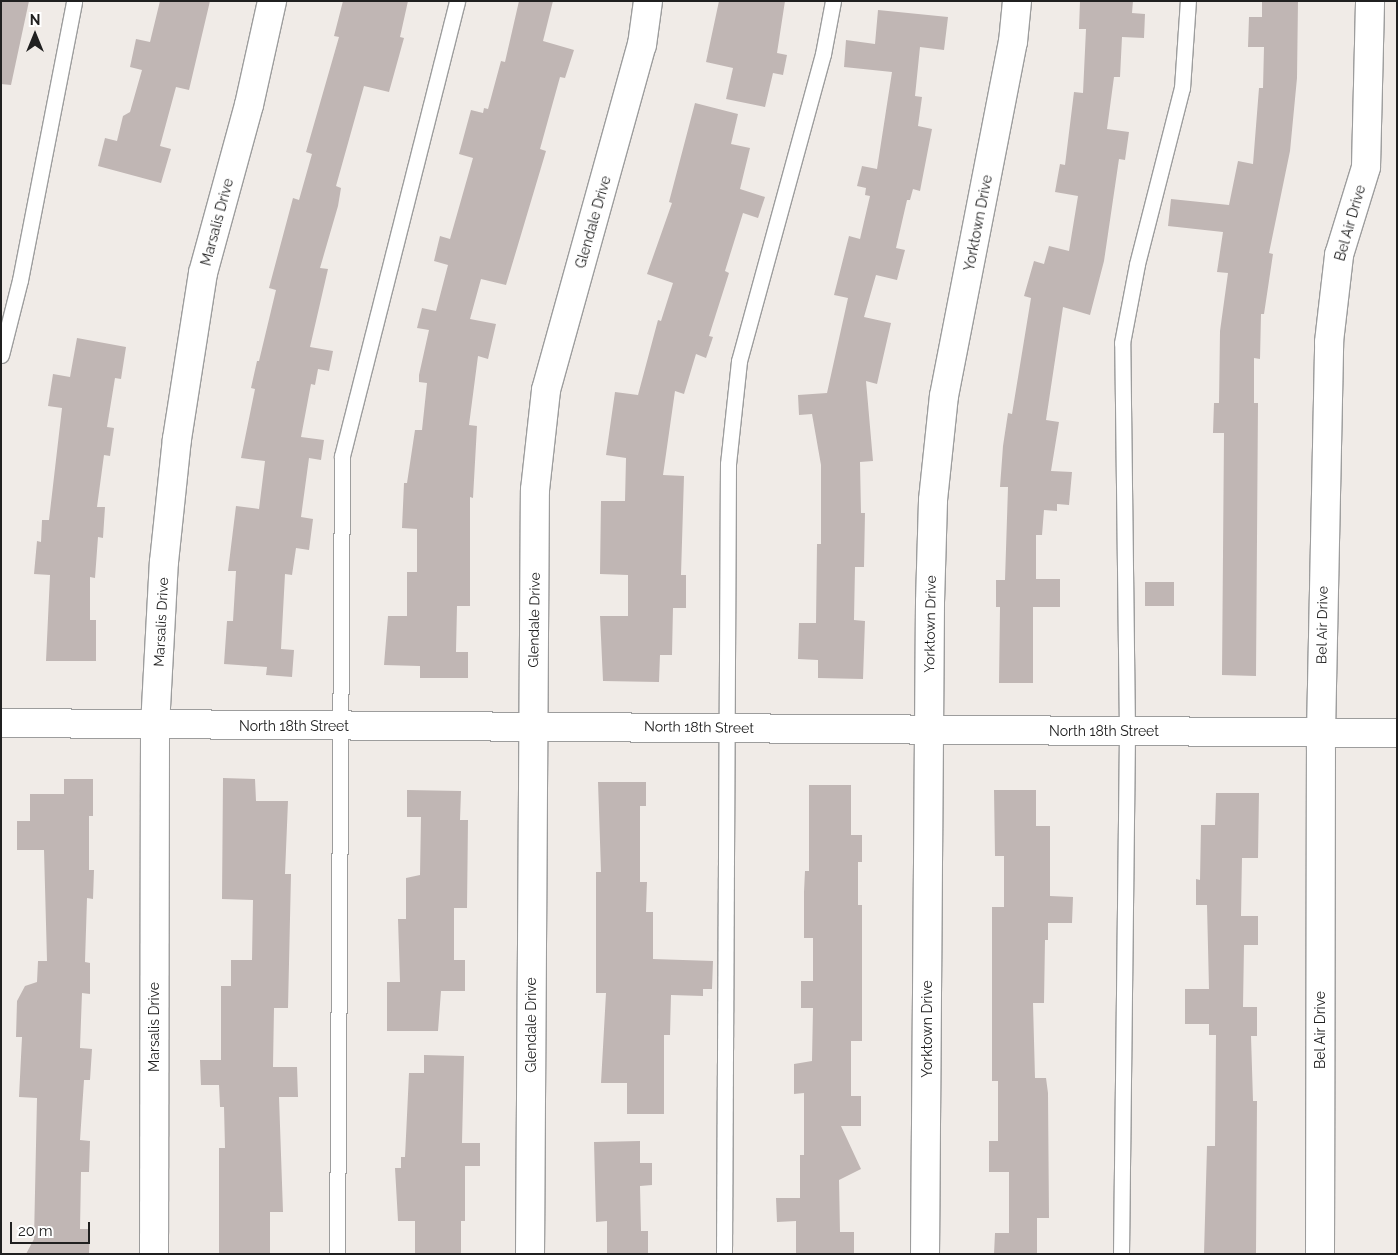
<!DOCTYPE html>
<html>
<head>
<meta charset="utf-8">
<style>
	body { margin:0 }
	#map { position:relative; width:1398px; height:1255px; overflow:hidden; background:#f0ebe7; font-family:Raleway,sans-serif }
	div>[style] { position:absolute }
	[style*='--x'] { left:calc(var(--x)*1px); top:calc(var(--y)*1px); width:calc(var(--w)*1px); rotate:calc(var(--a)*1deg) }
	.building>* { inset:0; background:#c0b6b4; transform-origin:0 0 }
	.roads { filter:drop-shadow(1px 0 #9d9d9d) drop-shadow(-1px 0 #9d9d9d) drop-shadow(0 1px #9d9d9d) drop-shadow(0 -1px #9d9d9d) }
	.service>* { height:15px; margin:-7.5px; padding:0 7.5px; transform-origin:7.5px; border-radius:7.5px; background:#fff }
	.minor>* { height:28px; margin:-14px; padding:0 14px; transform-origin:14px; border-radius:14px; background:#fff }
	.tertiary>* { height:28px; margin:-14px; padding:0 14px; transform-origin:14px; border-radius:14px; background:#fff }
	span { translate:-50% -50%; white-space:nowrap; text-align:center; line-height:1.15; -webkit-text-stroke:4px #fff; paint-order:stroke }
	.street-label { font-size:14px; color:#202020 }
	.frame { position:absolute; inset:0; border:2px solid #202020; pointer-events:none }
	.north { position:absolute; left:10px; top:10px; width:50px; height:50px; -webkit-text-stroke:4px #fff; paint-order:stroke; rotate:0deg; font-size:14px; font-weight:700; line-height:20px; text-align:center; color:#202020 }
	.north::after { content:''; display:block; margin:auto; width:18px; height:22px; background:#202020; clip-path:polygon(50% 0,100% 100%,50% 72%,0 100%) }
	.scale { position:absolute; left:10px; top:1222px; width:80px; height:22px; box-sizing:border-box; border:2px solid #202020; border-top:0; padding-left:6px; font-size:15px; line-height:18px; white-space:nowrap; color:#202020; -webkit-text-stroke:4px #fff; paint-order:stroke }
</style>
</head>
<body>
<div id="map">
	<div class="building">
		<i style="clip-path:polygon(1px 1px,29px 1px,11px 85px,1px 84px)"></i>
		<i style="clip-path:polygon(160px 1px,210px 1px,189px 90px,176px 87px,160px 146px,171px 149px,161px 183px,98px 166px,105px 138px,117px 141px,123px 116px,130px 112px,142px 70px,130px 67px,136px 39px,150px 42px)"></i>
		<i style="clip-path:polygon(343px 1px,408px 1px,400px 37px,404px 38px,389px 92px,364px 86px,336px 186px,341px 188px,338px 206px,320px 268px,328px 269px,310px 347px,333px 351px,329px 371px,318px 369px,315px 385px,311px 384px,301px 437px,324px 440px,321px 460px,309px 458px,301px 517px,313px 519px,309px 550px,296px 548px,292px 575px,285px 574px,281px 649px,294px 650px,292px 677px,266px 675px,267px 667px,224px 664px,227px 621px,233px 621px,236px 571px,228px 571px,236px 506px,259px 509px,265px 461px,241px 458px,255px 389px,251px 388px,257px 361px,259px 361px,276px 290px,269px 288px,293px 198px,299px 200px,312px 154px,306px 152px,339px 37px,334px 36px)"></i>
		<i style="clip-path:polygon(519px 1px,553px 1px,543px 41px,574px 50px,565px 78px,560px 77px,540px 149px,546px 151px,506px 285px,481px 279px,470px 319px,496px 324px,488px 359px,478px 356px,469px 425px,477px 426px,473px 498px,470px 497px,470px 606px,457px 606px,456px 652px,468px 652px,468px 678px,420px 678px,420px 666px,384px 665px,388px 616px,407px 616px,407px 572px,417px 572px,417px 529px,402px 528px,404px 483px,407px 483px,415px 430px,422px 430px,427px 383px,419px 382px,419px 375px,429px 330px,417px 328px,422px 308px,436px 311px,448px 265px,434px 261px,440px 236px,450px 239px,473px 158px,459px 154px,471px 110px,483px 113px,484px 108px,488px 109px,501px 61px,505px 62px)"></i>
		<i style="clip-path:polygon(719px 1px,785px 1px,777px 53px,787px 55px,783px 75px,773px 73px,765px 107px,726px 99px,733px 68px,706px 62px)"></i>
		<i style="clip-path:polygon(1080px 1px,1133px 1px,1132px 13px,1145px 14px,1144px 38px,1122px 37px,1120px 77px,1114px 77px,1107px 129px,1129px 132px,1125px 160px,1119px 159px,1104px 261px,1090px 315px,1063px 307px,1046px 420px,1059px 422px,1051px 471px,1072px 472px,1069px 505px,1057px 504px,1057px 511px,1044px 510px,1042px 535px,1036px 535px,1036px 579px,1060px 579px,1060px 607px,1033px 607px,1033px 683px,999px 683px,1000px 607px,996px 607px,996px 580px,1005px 580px,1008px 487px,1000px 487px,1003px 446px,1008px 413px,1012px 414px,1031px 298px,1024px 296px,1034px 261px,1044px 264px,1049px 246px,1069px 251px,1078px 196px,1055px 192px,1060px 164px,1065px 165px,1074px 92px,1083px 93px,1086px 29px,1079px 29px)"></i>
		<i style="clip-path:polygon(1262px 1px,1298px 1px,1297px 78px,1290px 151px,1269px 253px,1273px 254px,1264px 314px,1261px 314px,1260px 359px,1254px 358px,1254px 403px,1258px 403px,1256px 676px,1222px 675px,1224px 433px,1213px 433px,1214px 403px,1219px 403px,1220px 331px,1228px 273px,1217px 272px,1223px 232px,1168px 226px,1171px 199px,1229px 205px,1238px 161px,1253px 164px,1259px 88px,1263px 88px,1264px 47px,1248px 47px,1249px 17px,1262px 17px)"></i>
		<i style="clip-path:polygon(878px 10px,948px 17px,944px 50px,920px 47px,915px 96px,922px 97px,918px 126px,932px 129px,920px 191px,913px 189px,910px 200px,907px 200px,896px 248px,905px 250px,897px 280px,876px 275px,864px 317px,891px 323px,877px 384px,866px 381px,873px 461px,860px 462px,861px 513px,865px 513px,864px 567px,855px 567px,854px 620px,865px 621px,863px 679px,818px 678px,818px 660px,798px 659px,799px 623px,816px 623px,817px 544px,821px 544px,821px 465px,812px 414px,799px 415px,798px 395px,827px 393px,848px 298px,834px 295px,849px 236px,860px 239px,870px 196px,865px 195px,866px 188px,857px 186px,862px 166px,877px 169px,892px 72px,844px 67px,846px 40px,875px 44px)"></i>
		<i style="clip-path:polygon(695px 103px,738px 114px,731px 144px,750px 148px,740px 189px,765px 197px,758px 218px,743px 213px,725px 271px,729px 273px,709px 336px,713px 337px,706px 358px,696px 354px,684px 394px,675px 391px,663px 475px,684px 476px,681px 575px,686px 575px,686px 608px,673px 608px,672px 655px,660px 655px,659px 682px,603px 681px,600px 616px,628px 616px,628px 575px,600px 574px,601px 501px,625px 501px,626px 458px,606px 455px,615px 392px,638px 395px,658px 320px,661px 321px,673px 283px,647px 274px,672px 203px,669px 202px)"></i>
		<i style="clip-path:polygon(77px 338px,126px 347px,121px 379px,115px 378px,107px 427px,114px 428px,110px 456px,104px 455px,97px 507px,105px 507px,103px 538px,98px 537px,95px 578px,90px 577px,90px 620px,96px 620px,96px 661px,46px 661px,50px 575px,34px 574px,37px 541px,41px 542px,42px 520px,49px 520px,62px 408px,48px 406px,53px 374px,70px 377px)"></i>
		<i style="left:1145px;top:582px;width:29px;height:24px"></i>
		<i style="clip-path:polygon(223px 778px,255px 779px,256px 801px,288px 801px,285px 874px,291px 874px,288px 1008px,274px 1008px,273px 1067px,297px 1067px,298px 1097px,279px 1097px,283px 1212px,270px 1212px,270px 1254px,219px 1254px,219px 1148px,225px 1148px,224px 1107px,220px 1107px,219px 1085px,201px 1085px,200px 1060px,221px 1060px,221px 986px,231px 986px,231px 960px,252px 960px,253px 900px,222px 899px)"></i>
		<i style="clip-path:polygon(64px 779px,93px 779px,93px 816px,89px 816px,89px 870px,94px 870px,93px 899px,87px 898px,85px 962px,90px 963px,90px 994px,82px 993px,80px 1048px,92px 1049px,90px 1080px,84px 1080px,80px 1140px,90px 1141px,89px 1172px,81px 1172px,80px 1229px,90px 1229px,89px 1254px,26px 1254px,34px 1239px,37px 1098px,19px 1097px,22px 1037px,16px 1037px,17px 1001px,25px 986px,37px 982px,38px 961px,47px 961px,44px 850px,17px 850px,17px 821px,30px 821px,30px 794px,64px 794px)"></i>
		<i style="clip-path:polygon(598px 782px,646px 782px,646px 806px,640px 806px,640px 882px,647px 882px,646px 912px,653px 912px,653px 959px,713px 961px,712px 989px,703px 989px,703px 996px,671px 995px,670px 1035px,664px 1035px,664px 1114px,627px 1114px,627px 1083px,601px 1083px,606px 993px,596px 993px,596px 872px,601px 872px)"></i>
		<i style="clip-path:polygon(809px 785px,851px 785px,851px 835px,862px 835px,862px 862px,858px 862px,858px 905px,862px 905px,862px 1041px,851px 1041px,851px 1096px,861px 1096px,861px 1126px,841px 1126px,861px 1169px,839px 1180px,840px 1232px,854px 1232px,854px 1254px,796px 1254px,796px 1221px,777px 1222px,776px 1198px,800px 1198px,800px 1155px,804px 1155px,804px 1093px,794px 1094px,794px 1064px,812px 1061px,813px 1008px,801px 1008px,801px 981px,813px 981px,813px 938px,804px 938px,804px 892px,805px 871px,809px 871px)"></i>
		<i style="clip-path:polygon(407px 790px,461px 791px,460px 820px,468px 820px,467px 908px,454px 908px,454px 960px,465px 960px,465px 991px,441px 991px,438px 1031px,387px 1031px,387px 982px,400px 982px,398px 919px,406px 919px,406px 878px,420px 875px,421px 817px,407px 817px)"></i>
		<i style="clip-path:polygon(994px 790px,1036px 790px,1036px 826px,1050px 826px,1050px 896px,1073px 897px,1072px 923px,1048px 923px,1048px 940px,1045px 940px,1044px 1003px,1033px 1003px,1035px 1078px,1046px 1078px,1048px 1093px,1049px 1218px,1037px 1218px,1037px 1254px,994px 1254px,995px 1233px,1009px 1233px,1009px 1172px,989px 1172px,989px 1141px,998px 1141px,998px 1081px,992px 1081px,992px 907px,1004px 907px,1004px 856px,995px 856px)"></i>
		<i style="clip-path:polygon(1216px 793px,1259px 793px,1258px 858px,1242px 858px,1241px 916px,1258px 916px,1258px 945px,1244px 945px,1243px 1007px,1257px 1007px,1257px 1036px,1251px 1036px,1253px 1101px,1257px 1101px,1256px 1254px,1204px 1254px,1207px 1146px,1215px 1146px,1216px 1035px,1209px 1035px,1209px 1024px,1185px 1024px,1185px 989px,1209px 989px,1207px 905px,1196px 905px,1196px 879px,1200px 880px,1201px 825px,1215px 825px)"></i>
		<i style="clip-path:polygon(424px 1055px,464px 1056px,462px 1143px,480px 1143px,480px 1166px,465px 1166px,465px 1221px,461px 1221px,461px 1254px,415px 1254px,415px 1221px,398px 1221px,395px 1168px,401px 1168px,401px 1157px,405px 1157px,409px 1073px,424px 1073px)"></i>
		<i style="clip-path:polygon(640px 1141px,640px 1163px,652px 1163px,652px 1185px,640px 1186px,641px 1231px,648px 1231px,648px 1254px,607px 1254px,607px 1221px,596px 1222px,594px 1142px)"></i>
	</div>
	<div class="roads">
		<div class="service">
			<i style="--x:1;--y:355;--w:77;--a:-75.8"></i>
			<i style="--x:20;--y:280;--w:284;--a:-79"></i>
			<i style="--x:337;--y:1254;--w:798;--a:-89.64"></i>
			<i style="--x:342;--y:456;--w:469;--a:-75.8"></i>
			<i style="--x:724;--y:1254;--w:790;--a:-89.71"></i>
			<i style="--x:728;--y:464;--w:104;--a:-83.9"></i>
			<i style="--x:739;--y:361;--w:318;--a:-74.7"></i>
			<i style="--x:823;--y:54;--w:54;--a:-79.3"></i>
			<i style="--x:1121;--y:1254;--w:523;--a:-89.34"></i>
			<i style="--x:1127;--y:731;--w:388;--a:-90.7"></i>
			<i style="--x:1122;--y:343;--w:80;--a:-79.2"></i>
			<i style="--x:1137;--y:264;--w:182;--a:-75.7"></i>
			<i style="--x:1182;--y:88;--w:87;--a:-86.1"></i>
		</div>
		<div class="minor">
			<i style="--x:154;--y:1254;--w:528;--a:-89.89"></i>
			<i style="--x:155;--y:726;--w:164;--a:-86.9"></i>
			<i style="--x:164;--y:562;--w:124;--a:-84"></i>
			<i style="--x:177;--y:439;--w:168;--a:-81.1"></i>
			<i style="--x:203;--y:273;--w:174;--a:-74.7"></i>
			<i style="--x:249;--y:105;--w:107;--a:-77.5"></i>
			<i style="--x:530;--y:1254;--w:764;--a:-89.63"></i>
			<i style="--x:535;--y:490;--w:101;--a:-83.7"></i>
			<i style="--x:546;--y:390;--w:358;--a:-74.5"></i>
			<i style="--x:642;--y:45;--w:44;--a:-82.2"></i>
			<i style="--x:925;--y:1254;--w:652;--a:-89.56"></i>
			<i style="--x:930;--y:602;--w:102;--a:-88.3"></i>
			<i style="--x:933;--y:500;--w:105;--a:-84"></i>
			<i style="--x:944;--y:396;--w:361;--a:-79"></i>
			<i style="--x:1013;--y:42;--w:41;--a:-84.4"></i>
			<i style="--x:1320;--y:1254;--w:521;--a:-89.89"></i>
			<i style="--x:1321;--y:733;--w:391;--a:-88.8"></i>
			<i style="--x:1329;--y:342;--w:88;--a:-83.4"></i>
			<i style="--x:1339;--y:255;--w:92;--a:-72.9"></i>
			<i style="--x:1366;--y:167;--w:166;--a:-88.6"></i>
		</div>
		<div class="tertiary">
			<i style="--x:1;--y:723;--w:1396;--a:0.41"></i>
		</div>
	</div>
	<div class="street-label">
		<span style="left:217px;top:222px;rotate:-75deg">Marsalis Drive</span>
		<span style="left:593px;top:222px;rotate:-74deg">Glendale Drive</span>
		<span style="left:978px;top:223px;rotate:-79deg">Yorktown Drive</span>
		<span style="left:1350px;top:223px;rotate:-74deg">Bel Air Drive</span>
		<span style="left:534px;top:620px;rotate:-89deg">Glendale Drive</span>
		<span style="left:161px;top:622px;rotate:-87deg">Marsalis Drive</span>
		<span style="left:930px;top:624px;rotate:-89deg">Yorktown Drive</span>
		<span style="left:1322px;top:625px;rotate:-89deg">Bel Air Drive</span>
		<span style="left:294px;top:726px">North 18th Street</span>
		<span style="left:699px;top:727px;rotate:1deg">North 18th Street</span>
		<span style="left:1104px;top:731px">North 18th Street</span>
		<span style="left:531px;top:1025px;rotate:-90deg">Glendale Drive</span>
		<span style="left:154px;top:1027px;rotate:-90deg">Marsalis Drive</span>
		<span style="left:927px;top:1029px;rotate:-90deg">Yorktown Drive</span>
		<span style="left:1320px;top:1030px;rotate:-90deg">Bel Air Drive</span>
	</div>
	<div class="frame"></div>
	<div class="north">N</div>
	<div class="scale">20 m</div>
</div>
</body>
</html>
